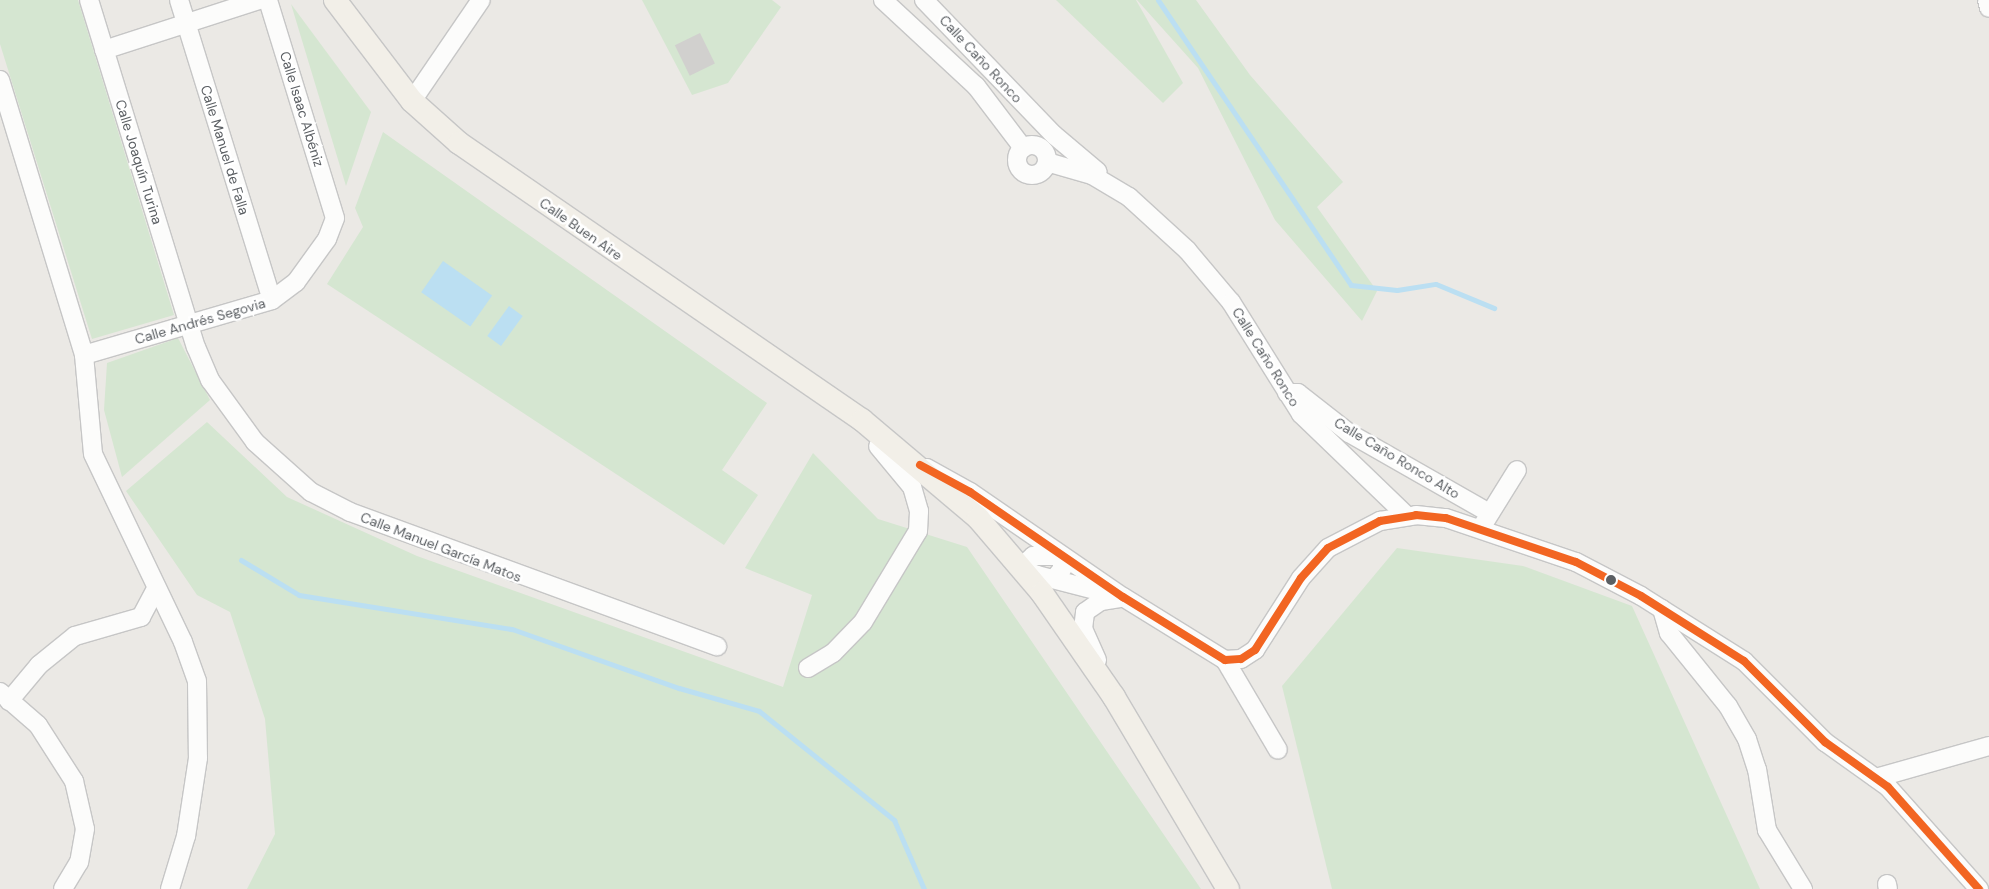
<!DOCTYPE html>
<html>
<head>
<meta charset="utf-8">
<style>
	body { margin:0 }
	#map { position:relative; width:1989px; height:889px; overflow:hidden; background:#ebe9e5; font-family:"DM Sans",sans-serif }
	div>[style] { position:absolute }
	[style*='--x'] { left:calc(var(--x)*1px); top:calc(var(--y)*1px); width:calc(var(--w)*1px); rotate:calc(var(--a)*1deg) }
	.green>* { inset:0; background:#d5e6d1 }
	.water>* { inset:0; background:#bbdff2; transform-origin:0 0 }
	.stream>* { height:5px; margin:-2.5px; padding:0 2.5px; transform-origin:2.5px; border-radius:2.5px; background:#bbdff2 }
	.building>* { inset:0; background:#d1d0ce; transform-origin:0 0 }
	.roads { filter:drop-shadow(1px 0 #c6c6c6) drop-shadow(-1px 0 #c6c6c6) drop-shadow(0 1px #c6c6c6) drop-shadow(0 -1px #c6c6c6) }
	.minor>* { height:18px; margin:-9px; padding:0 9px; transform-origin:9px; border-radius:9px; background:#fcfcfb }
	.minor>.ring { margin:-9px; padding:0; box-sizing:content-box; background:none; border:18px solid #fcfcfb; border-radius:50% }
	.major>* { height:22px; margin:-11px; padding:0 11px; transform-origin:11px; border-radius:11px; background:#f2efe8 }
	.bus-1>* { height:8px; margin:-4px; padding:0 4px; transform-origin:4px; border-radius:4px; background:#f26522 }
	.dots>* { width:14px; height:14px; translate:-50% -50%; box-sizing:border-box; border:2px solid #fff; border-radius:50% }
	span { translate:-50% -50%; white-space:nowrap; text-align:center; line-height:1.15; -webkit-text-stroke:5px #fff; paint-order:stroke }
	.street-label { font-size:14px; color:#5b5f63 }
</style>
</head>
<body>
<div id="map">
	<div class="green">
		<i style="clip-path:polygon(0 0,78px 0,174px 315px,92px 339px,0 44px)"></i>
		<i style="clip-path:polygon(642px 0,772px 0,781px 7px,728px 83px,692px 95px)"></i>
		<i style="clip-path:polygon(1056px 0,1136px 0,1183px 83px,1163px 103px)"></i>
		<i style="clip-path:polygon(1137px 0,1196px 0,1250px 75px,1343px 182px,1317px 207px,1377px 291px,1362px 321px,1275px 220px,1198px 68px)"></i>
		<i style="clip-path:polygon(291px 4px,371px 112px,346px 186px)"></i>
		<i style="clip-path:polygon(383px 132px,767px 403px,722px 470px,758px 495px,724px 545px,327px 284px,363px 227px,355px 208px)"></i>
		<i style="clip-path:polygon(178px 338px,210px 400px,122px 477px,104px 410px,107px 363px)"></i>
		<i style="clip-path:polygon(207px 422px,287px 497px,417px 556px,783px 687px,812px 595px,745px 568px,813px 453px,878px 519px,967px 547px,1201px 889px,247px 889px,275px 834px,265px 719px,230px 612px,197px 595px,126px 491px)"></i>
		<i style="clip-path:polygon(1397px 548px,1523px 566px,1632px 606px,1760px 889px,1332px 889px,1282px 686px)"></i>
	</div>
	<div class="water">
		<i style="left:443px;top:261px;width:60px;height:38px;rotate:35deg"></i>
		<i style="left:509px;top:306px;width:17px;height:37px;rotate:36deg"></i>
	</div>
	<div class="stream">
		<i style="--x:1158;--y:0;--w:344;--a:55.9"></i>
		<i style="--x:1351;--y:285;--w:46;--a:6.2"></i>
		<i style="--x:1397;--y:290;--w:39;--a:-9"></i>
		<i style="--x:1436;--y:284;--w:63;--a:22.5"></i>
		<i style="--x:241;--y:560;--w:68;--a:31.1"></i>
		<i style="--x:299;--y:595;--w:216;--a:9.1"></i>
		<i style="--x:512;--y:629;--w:177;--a:19.5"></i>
		<i style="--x:679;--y:688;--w:83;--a:16"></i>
		<i style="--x:759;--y:711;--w:174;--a:38.9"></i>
		<i style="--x:894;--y:820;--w:75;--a:66.5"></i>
	</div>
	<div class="building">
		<i style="left:700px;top:33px;width:34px;height:28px;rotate:64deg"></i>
	</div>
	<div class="roads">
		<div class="minor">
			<i style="--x:89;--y:0;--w:363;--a:72.9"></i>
			<i style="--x:196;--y:347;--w:36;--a:67"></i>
			<i style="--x:210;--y:380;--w:77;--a:54"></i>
			<i style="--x:255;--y:442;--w:75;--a:41.8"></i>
			<i style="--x:311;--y:492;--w:44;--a:27.1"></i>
			<i style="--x:350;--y:512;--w:391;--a:20.1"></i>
			<i style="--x:179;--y:0;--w:314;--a:72.8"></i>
			<i style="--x:883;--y:0;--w:127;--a:42.8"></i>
			<i style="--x:976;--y:86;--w:78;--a:52.8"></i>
			<i style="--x:924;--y:0;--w:187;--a:46.1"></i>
			<i style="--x:1054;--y:135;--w:57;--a:40.1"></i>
			<i style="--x:1987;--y:0;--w:8;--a:76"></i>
			<i style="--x:104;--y:50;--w:163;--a:-17.9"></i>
			<i style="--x:0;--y:80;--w:288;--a:73"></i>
			<i style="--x:84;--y:355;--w:99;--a:84.8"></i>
			<i style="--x:93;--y:454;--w:208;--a:64.4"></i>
			<i style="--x:183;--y:642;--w:41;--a:70.3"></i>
			<i style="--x:197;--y:681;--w:77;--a:89.3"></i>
			<i style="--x:198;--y:758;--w:79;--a:98.7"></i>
			<i style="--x:186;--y:836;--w:55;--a:106.8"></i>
			<i style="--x:412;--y:101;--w:122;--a:-55.7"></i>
			<i class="ring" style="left:1017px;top:145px;width:12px;height:12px"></i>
			<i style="--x:1047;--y:162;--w:47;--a:16.1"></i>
			<i style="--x:1092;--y:175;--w:43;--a:30.7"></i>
			<i style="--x:1129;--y:197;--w:79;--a:42.4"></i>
			<i style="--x:1187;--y:250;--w:68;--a:49.8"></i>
			<i style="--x:1231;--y:302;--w:132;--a:58"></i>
			<i style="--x:1301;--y:414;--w:146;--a:43.9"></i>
			<i style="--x:84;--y:355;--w:196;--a:-16.3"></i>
			<i style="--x:272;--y:300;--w:30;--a:-37"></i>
			<i style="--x:296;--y:282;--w:53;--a:-54.2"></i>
			<i style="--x:327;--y:239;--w:22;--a:-69"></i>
			<i style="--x:335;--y:218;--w:228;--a:-107.1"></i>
			<i style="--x:1287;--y:393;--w:11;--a:0"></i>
			<i style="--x:1298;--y:393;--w:65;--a:38.1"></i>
			<i style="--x:1349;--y:433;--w:153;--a:29.7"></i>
			<i style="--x:927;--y:468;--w:49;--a:29.2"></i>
			<i style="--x:970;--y:492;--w:186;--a:34.5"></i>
			<i style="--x:1123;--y:597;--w:120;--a:31.7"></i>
			<i style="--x:1225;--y:660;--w:16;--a:-4"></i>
			<i style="--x:1241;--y:659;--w:17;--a:-33"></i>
			<i style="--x:1255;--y:650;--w:85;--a:-57.4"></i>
			<i style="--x:1301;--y:578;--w:40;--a:-48"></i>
			<i style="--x:1328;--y:548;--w:59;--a:-27.4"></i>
			<i style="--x:1380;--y:521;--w:36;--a:-9"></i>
			<i style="--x:1416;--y:515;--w:30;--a:6"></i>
			<i style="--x:1446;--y:518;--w:137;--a:18.7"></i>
			<i style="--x:1576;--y:562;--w:73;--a:27.6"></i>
			<i style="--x:1641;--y:596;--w:122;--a:32.3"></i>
			<i style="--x:1744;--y:661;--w:115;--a:45"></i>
			<i style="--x:1825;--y:742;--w:77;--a:35.5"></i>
			<i style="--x:1888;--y:787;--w:137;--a:48.3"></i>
			<i style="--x:1481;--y:528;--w:68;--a:-58.2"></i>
			<i style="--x:1054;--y:579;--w:13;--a:-51"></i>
			<i style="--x:1062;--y:569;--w:13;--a:-90"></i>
			<i style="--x:1062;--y:556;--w:29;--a:180"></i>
			<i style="--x:1033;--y:556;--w:18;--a:137"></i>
			<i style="--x:1020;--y:568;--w:18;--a:22"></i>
			<i style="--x:1037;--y:575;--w:75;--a:14.6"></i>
			<i style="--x:1662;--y:609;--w:25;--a:74"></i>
			<i style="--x:1669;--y:633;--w:94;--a:51.1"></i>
			<i style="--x:1728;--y:706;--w:38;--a:60"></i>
			<i style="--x:1747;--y:739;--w:32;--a:72"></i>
			<i style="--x:1757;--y:769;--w:62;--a:80.7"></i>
			<i style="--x:1767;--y:830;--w:69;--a:58.6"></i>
			<i style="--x:1097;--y:660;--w:34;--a:-114"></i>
			<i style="--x:1083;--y:629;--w:17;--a:-83"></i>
			<i style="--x:1085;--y:612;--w:19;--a:-35"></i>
			<i style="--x:1101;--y:601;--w:19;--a:-9"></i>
			<i style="--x:1225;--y:660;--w:104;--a:59.5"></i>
			<i style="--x:808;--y:668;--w:29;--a:-31"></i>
			<i style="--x:833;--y:653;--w:43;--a:-45.9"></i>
			<i style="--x:863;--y:622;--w:106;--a:-58.9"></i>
			<i style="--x:918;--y:531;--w:20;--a:-87"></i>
			<i style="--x:919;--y:511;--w:25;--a:-106"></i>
			<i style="--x:912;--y:487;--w:53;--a:-129.7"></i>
			<i style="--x:0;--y:692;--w:50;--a:41"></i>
			<i style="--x:38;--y:725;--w:67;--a:57.3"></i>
			<i style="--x:74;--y:781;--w:49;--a:77.1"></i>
			<i style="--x:85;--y:829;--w:34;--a:100"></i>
			<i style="--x:79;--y:862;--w:31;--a:121"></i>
			<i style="--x:9;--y:701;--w:47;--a:-50.2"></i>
			<i style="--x:39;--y:665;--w:46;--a:-38.9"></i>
			<i style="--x:75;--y:636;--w:69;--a:-16.1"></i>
			<i style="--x:141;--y:617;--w:30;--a:-62"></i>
			<i style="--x:1876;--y:778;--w:117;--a:-15.8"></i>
			<i style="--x:1887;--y:884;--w:5;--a:79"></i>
		</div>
		<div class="major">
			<i style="--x:335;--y:0;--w:127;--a:52.7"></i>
			<i style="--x:412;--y:101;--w:63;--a:41.8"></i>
			<i style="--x:459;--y:143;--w:489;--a:34.5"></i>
			<i style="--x:862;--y:420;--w:152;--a:40.2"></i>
			<i style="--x:978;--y:518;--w:99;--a:49.5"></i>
			<i style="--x:1042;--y:593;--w:126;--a:55.3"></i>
			<i style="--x:1114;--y:697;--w:223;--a:59.3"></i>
		</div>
	</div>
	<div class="bus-1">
		<i style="--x:920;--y:465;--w:57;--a:28.4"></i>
		<i style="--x:970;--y:492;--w:186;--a:34.5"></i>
		<i style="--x:1123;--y:597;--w:120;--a:31.7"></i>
		<i style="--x:1225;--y:660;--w:16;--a:-4"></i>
		<i style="--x:1241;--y:659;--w:17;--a:-33"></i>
		<i style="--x:1255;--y:650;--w:85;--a:-57.4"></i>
		<i style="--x:1301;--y:578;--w:40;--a:-48"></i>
		<i style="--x:1328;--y:548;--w:59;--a:-27.4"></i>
		<i style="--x:1380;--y:521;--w:36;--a:-9"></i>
		<i style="--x:1416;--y:515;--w:30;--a:6"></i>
		<i style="--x:1446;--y:518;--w:137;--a:18.7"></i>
		<i style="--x:1576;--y:562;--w:73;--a:27.6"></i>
		<i style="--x:1641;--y:596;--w:122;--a:32.3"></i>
		<i style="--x:1744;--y:661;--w:115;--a:45"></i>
		<i style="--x:1825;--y:742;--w:77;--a:35.5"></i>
		<i style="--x:1888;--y:787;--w:137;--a:48.3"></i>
	</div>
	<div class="dots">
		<i style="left:1611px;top:580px;background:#5b5f63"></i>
	</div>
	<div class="street-label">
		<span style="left:981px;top:59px;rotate:47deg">Calle Caño Ronco</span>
		<span style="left:302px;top:109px;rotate:73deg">Calle Isaac Albéniz</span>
		<span style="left:225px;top:150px;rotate:73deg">Calle Manuel de Falla</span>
		<span style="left:139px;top:162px;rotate:73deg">Calle Joaquín Turina</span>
		<span style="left:581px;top:229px;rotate:35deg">Calle Buen Aire</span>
		<span style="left:200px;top:321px;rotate:-16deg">Calle Andrés Segovia</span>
		<span style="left:1266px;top:357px;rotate:58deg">Calle Caño Ronco</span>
		<span style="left:1397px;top:458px;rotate:31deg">Calle Caño Ronco Alto</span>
		<span style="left:441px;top:547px;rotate:21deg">Calle Manuel García Matos</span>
	</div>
</div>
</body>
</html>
